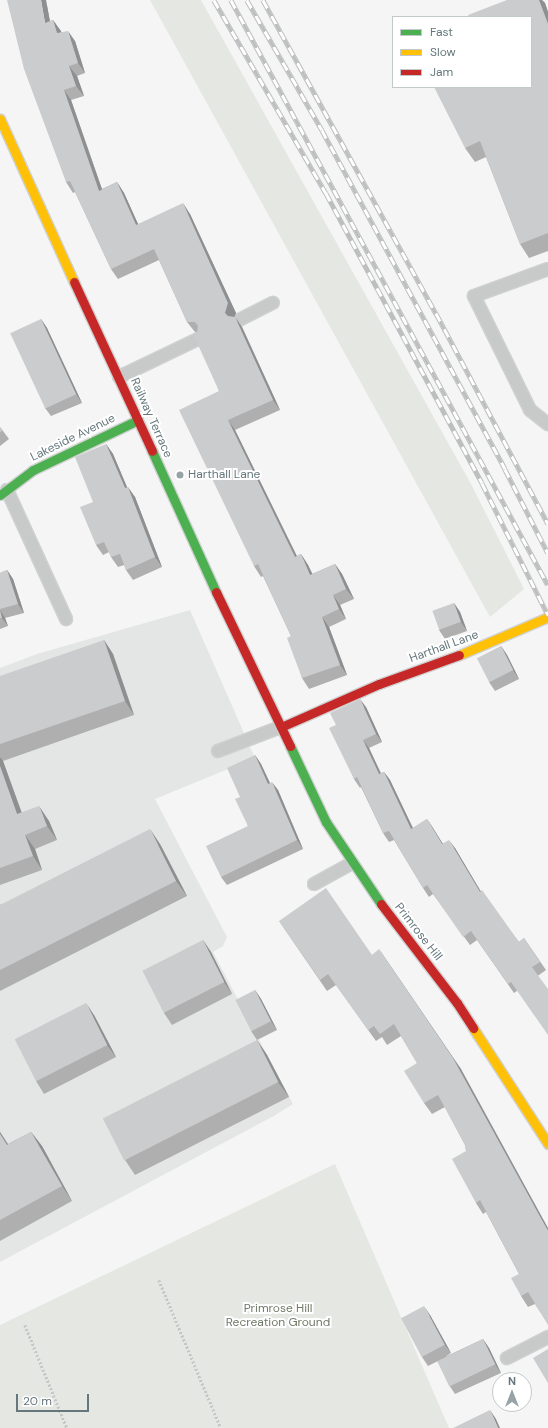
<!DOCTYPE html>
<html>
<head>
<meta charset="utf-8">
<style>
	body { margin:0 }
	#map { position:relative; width:548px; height:1428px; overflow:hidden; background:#f5f5f5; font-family:"DM Sans",sans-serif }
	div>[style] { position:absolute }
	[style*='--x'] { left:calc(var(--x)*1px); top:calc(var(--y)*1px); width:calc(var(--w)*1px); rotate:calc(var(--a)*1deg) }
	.built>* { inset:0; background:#e4e6e5 }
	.green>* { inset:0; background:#e5e7e2 }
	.path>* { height:2.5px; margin-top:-1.25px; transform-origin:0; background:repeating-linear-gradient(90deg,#c5c6c7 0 2px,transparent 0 4px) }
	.roads { filter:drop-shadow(1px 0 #d0d1d2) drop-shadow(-1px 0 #d0d1d2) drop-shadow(0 1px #d0d1d2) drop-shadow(0 -1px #d0d1d2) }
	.lane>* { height:12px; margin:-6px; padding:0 6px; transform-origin:6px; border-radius:6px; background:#c8caca }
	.fast>* { height:9px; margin:-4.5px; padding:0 4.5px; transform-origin:4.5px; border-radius:4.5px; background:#4caf50 }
	.slow>* { height:9px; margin:-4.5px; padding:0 4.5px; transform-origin:4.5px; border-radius:4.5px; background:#ffc107 }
	.jam>* { height:9px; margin:-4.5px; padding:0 4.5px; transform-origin:4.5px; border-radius:4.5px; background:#c62828 }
	.rail>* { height:4.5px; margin-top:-2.25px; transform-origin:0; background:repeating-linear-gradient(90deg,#fff 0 9px,#bdbfbf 0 18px); box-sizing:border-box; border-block:1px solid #bdbfbf }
	.wall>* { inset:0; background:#afafb0 }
	.shaded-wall>* { inset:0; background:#8e8f90 }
	.building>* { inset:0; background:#cbcccd; transform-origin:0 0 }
	.dots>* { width:11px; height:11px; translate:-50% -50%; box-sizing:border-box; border:2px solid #fff; border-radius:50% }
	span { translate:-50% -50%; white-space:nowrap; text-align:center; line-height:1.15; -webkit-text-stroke:4px #fff; paint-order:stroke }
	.street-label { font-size:12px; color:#65777c }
	.poi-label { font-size:12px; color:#65777c }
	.left { translate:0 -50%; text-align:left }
	.park-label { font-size:12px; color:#6f7967 }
	.legend { position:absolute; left:392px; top:16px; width:140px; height:72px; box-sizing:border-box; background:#fff; border:1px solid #c1c9cb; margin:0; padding:5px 7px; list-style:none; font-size:12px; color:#65777c }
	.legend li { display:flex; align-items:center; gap:8px; height:20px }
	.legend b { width:20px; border:1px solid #c1c9cb }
	.north { position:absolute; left:492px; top:1372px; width:40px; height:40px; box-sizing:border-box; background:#fff; border:1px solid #c1c9cb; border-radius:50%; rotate:0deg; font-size:11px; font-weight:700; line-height:16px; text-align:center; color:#65777c }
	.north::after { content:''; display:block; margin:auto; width:14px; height:18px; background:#97a3a6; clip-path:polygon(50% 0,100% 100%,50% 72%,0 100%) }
	.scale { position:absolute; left:16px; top:1394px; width:73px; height:18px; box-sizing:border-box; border:2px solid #65777c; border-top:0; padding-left:5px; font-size:12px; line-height:14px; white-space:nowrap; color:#65777c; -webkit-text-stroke:3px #fff; paint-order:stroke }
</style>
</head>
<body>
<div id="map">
	<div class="built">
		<i style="clip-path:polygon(190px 610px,255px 758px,155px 799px,227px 937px,223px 946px,213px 952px,293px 1104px,272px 1117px,0 1262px,0 668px,37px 654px)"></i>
	</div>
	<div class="green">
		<i style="clip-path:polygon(150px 0,201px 0,471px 484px,524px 589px,490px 617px)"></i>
		<i style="clip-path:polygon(335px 1164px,449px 1428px,0 1428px,0 1325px)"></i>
	</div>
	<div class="path">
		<i style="--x:159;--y:1280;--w:160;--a:67.3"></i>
		<i style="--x:25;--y:1325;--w:111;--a:67.8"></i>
	</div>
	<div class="roads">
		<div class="lane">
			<i style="--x:548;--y:269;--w:79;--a:160"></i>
			<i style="--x:474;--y:296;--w:127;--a:63.8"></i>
			<i style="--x:530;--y:410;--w:23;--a:38"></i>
			<i style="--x:239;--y:320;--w:38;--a:-27"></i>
			<i style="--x:119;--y:377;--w:88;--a:-25.7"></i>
			<i style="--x:7;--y:490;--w:142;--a:65.4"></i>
			<i style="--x:218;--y:751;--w:67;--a:-20.9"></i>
			<i style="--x:314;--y:884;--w:43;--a:-28.9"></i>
			<i style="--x:507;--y:1358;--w:46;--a:-27.1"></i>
		</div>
		<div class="fast">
			<i style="--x:152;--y:451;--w:155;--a:65.6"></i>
			<i style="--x:0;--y:495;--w:41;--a:-37.1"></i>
			<i style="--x:33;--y:470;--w:116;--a:-25.5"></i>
			<i style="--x:290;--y:746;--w:84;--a:64.7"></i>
			<i style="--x:326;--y:822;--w:99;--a:56.1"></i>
		</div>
		<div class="slow">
			<i style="--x:0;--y:119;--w:179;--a:65.6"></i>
			<i style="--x:459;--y:655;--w:97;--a:-23.1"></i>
			<i style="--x:473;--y:1028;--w:138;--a:57.1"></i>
		</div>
		<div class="jam">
			<i style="--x:74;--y:282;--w:186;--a:65.2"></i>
			<i style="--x:216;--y:592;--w:171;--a:64.3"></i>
			<i style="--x:281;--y:727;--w:107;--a:-23.7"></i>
			<i style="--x:379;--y:684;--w:85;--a:-19.9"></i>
			<i style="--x:381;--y:904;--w:125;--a:52.5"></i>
			<i style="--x:457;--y:1003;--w:30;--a:57"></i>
		</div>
	</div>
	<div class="rail">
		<i style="--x:214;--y:0;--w:223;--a:59.9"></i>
		<i style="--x:326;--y:193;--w:329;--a:61.7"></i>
		<i style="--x:482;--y:483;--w:148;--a:63.4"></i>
		<i style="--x:231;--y:0;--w:665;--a:61.55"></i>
		<i style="--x:247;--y:0;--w:150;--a:60"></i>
		<i style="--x:322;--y:130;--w:385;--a:61.6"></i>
		<i style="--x:505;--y:469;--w:94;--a:62.9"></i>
		<i style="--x:263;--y:0;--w:358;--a:61.1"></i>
		<i style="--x:436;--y:313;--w:239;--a:62"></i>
	</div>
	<div class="wall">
		<i style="clip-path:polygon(46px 0,50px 21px,53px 20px,61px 32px,75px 41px,85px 73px,77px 76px,84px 96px,71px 100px,102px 189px,117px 182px,124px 193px,138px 224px,190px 214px,236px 313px,234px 317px,242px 327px,280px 410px,235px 430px,297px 556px,301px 554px,308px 565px,312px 574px,335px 564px,342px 574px,354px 599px,340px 605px,346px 619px,329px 627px,347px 675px,309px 689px,302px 678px,291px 636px,263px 576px,261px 577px,254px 566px,219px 391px,197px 332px,195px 332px,187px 322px,159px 260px,118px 279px,111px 269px,75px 192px,73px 193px,66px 182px)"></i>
		<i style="clip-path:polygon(507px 0,542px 0,545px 3px,548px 12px,548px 251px,529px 258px,520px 244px,486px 157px,475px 162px,465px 148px,531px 87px)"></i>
		<i style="clip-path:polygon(41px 319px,47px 328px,82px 403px,51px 416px,45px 408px)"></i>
		<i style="clip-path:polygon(0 427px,9px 439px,0 446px)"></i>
		<i style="clip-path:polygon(106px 444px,113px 454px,127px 487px,135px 497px,162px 567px,133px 580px,126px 570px,124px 565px,118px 567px,111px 557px,109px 552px,103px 555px,96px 545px,93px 502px)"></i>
		<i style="clip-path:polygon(7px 570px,13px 579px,24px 613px,5px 618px,8px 626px,0 629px,0 573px)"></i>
		<i style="clip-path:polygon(454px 603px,460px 612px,467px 631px,445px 639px,439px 630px)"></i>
		<i style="clip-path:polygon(104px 640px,113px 654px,134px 715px,3px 761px,22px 813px,49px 821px,57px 840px,35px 849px,42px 870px,0 885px,0 701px)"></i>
		<i style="clip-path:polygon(501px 646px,507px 655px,519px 679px,495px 691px,489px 682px)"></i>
		<i style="clip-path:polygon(366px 707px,382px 742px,369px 748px,381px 773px,384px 772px,390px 780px,413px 828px,427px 819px,433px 828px,442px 843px,455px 848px,480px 891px,519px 942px,524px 938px,546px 970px,514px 993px,477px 940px,470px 945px,433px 894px,429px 897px,423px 888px,394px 840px,389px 842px,383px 833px,361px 787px,360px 788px,354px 779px,336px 725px)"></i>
		<i style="clip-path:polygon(255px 755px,261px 764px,270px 783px,278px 790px,303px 849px,227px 885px,221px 877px,248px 826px,240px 797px)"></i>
		<i style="clip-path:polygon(160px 844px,187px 896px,0 991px,0 905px)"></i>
		<i style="clip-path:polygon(279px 921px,372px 955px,461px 1069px,547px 1322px,535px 1304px,528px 1307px,521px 1296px,519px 1274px,486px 1212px,483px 1214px,476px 1203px,465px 1145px,445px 1107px,432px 1114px,424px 1103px,417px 1063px,401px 1036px,387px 1045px,382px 1037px,376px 1041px,336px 985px,327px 991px)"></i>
		<i style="clip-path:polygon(203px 940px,211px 952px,232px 994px,172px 1025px,164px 1013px)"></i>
		<i style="clip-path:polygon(255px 990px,261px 999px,277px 1030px,257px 1040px,251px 1031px)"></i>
		<i style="clip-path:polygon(94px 1015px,116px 1057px,44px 1094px,36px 1081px)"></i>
		<i style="clip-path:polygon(257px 1040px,267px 1055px,289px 1097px,135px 1175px,125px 1160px)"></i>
		<i style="clip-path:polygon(0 1132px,8px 1144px,31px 1132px,42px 1146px,72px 1201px,0 1241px)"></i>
		<i style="clip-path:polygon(430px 1315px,451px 1353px,445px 1357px,483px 1339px,489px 1348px,501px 1373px,455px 1394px,449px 1385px,438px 1361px,428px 1366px,422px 1357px)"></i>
	</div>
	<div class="shaded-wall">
		<i style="clip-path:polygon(41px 0,46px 0,52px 33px,45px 23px)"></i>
		<i style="clip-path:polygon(539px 0,542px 0,545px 3px,548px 12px,548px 24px)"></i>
		<i style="clip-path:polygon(53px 20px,61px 31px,64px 44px,57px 33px)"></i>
		<i style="clip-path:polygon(68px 31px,75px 41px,85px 73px,78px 63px)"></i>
		<i style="clip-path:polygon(69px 66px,77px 76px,84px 96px,76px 86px)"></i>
		<i style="clip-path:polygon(64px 90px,71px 100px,106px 201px,99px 191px)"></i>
		<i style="clip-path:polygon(117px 182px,124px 193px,143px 235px,136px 225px)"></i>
		<i style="clip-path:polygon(183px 203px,190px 214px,236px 313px,232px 323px,225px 313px)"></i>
		<i style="clip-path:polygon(235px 317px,242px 327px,280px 410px,273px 400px)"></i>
		<i style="clip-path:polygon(41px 319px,47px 328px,82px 403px,76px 394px)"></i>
		<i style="clip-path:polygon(228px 420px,235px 430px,302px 567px,295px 557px)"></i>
		<i style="clip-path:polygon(106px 444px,113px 454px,129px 492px,128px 487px,135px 497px,162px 567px,155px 557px)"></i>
		<i style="clip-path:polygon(301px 554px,308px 565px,318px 585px,310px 575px)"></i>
		<i style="clip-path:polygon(335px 564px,342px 574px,354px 599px,346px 589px)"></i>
		<i style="clip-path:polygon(7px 570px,13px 579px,24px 613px,18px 604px)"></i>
		<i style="clip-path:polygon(333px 595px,340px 605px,346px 619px,339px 609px)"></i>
		<i style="clip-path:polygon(454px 603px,460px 612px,467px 631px,461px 622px)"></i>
		<i style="clip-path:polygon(0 610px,5px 618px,8px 626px,2px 618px)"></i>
		<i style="clip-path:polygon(322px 617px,329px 627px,347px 675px,340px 665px)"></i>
		<i style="clip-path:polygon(104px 640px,113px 654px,134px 715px,125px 701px)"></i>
		<i style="clip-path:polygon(501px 646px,507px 655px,519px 679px,513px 670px)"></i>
		<i style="clip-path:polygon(360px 699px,366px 707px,382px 742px,376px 734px)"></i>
		<i style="clip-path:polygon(363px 740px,369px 748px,385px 783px,379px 774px)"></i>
		<i style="clip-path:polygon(255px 755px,261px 764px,274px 792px,268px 784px)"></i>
		<i style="clip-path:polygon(0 757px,3px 761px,27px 828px,17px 814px,0 766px)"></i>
		<i style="clip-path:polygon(384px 772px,390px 780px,417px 837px,411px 829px)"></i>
		<i style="clip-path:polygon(272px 782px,278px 790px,303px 849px,297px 840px)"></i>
		<i style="clip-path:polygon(39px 806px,49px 821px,57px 840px,47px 826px)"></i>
		<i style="clip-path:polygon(427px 819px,433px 828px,448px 852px,442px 844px)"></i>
		<i style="clip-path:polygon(150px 829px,160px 844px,187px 896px,176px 881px)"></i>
		<i style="clip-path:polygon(25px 835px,35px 849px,42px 870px,33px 856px)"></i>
		<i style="clip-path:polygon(449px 840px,455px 848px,486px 900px,480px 892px)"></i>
		<i style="clip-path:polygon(203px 940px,211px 952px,232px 994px,224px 982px)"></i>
		<i style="clip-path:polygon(379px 949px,461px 1069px,548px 1228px,548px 1231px)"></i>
		<i style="clip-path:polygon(255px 990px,261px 999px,277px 1030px,271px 1021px)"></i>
		<i style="clip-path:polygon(86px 1003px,94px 1015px,116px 1057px,107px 1045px)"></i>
		<i style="clip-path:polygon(257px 1040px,267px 1055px,289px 1097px,278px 1082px)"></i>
		<i style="clip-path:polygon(0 1132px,7px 1143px,17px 1160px,7px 1145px,0 1134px)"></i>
		<i style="clip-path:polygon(31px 1132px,42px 1146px,72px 1201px,62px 1186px)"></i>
		<i style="clip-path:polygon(424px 1306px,430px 1315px,451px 1353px,445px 1345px)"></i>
		<i style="clip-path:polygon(483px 1339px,489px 1348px,501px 1373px,495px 1364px)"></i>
		<i style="clip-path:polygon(490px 1410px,496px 1419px,500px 1428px,498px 1428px)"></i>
	</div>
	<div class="building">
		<i style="clip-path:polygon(7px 0,41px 0,45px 23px,53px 20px,57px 33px,68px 31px,78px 63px,69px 66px,76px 86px,64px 90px,99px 191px,117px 182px,136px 225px,183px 203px,228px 303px,225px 313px,228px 316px,235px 317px,273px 400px,228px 420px,295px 557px,301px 554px,310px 575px,335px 564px,346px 589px,333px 595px,339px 609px,322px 617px,340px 665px,302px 678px,287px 638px,291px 636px,271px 593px,258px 564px,254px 566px,179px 410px,219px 391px,194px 336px,197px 333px,198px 326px,195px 322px,187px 322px,154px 249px,111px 269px,70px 181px,66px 182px,24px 69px)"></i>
		<i style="clip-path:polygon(507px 0,539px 0,548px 24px,548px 233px,520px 244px,480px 141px,465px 148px,434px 87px,531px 87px,531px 17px,469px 17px,468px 15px)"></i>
		<i style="left:41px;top:319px;width:83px;height:34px;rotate:65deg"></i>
		<i style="clip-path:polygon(0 427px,2px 431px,0 432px)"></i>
		<i style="clip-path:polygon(106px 444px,125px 488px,128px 487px,155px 557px,126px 570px,120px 554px,111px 557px,104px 542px,96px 545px,80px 507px,93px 502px,75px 457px)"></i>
		<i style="clip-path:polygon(7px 570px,18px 604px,0 609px,0 573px)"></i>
		<i style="left:454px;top:603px;width:20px;height:23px;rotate:70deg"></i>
		<i style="clip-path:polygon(0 611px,2px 618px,0 618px)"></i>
		<i style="clip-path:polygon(104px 640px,125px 701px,0 744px,0 676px)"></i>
		<i style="left:501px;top:646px;width:27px;height:27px;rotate:63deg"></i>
		<i style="clip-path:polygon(360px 699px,376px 734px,363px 740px,379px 774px,384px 772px,411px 829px,427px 819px,442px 844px,449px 840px,480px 892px,482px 890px,519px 942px,524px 938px,540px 962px,532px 967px,548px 989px,548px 1035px,511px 982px,508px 984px,471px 931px,463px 937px,427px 885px,423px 888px,389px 831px,383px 833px,357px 777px,354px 779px,329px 728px,336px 725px,330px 713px)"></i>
		<i style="clip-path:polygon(255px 755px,268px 784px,272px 782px,297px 840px,221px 877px,206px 846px,248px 826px,235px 799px,240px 797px,227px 768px)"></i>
		<i style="clip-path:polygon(0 766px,17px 814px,39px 806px,47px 826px,25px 835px,33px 856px,0 868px)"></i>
		<i style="clip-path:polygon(150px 829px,176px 881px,0 970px,0 905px)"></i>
		<i style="clip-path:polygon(326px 888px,372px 955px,379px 949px,453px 1058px,548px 1231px,548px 1325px,528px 1292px,521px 1296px,511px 1278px,519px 1274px,480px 1200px,476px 1203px,452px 1159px,466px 1151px,465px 1145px,438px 1095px,424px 1103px,404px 1071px,417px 1063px,394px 1024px,380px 1034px,374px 1026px,368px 1030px,328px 974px,320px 980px,279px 921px)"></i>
		<i style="left:203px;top:940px;width:47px;height:68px;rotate:63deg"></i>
		<i style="left:255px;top:990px;width:35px;height:22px;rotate:63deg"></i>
		<i style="left:86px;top:1003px;width:47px;height:80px;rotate:63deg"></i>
		<i style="left:257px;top:1040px;width:47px;height:173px;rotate:63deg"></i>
		<i style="clip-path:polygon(31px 1132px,62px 1186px,0 1220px,0 1134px,7px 1145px)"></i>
		<i style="left:424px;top:1306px;width:44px;height:26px;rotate:62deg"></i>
		<i style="left:483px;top:1339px;width:28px;height:51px;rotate:64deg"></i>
		<i style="clip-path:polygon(548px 1349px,548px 1383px,533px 1358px)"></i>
		<i style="clip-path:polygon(490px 1410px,498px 1428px,453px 1428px)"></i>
	</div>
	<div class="dots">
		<i style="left:180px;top:475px;background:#97a3a6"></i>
	</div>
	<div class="street-label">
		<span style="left:151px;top:418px;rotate:66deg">Railway Terrace</span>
		<span style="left:73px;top:438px;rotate:-26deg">Lakeside Avenue</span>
		<span style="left:444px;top:647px;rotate:-20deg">Harthall Lane</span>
		<span style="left:418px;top:932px;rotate:52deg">Primrose Hill</span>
	</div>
	<div class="poi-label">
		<span class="left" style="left:188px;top:475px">Harthall Lane</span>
	</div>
	<div class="park-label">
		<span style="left:278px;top:1316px">Primrose Hill<br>Recreation Ground</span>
	</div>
	<ul class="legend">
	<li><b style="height:5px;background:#4caf50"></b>Fast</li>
	<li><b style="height:5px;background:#ffc107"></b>Slow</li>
	<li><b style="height:5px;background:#c62828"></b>Jam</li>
	</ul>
	<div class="north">N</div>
	<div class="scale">20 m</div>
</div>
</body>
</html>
